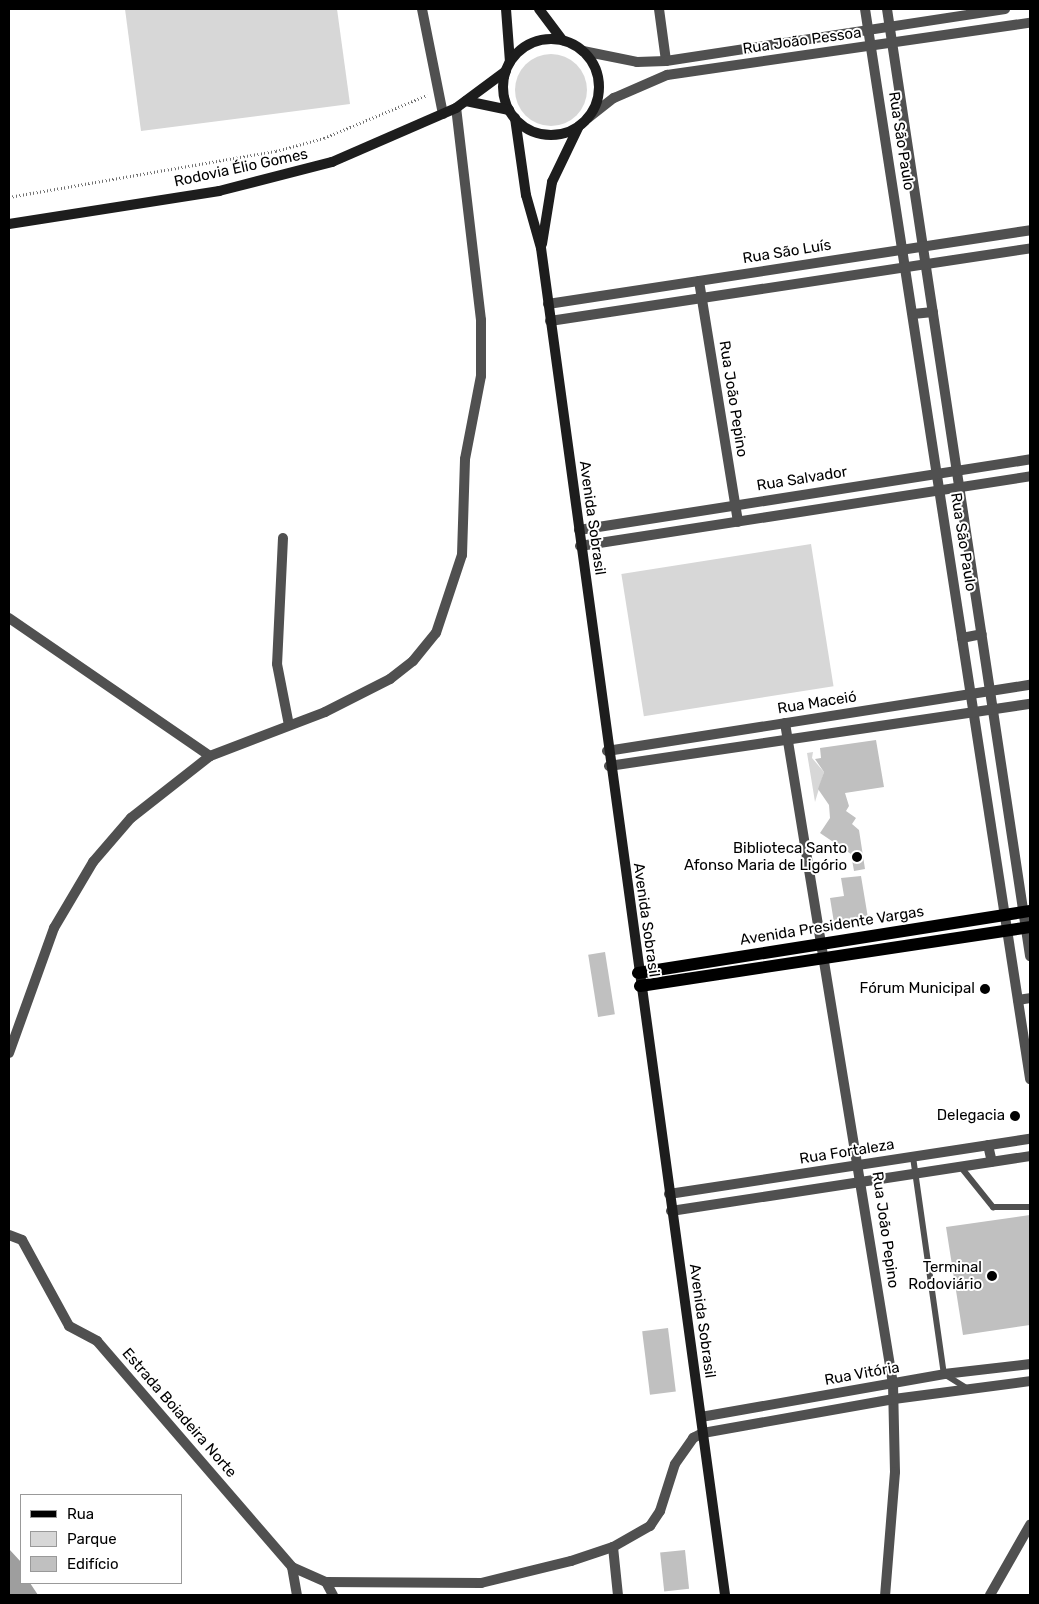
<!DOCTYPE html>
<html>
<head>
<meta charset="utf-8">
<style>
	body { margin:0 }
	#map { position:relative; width:1039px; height:1604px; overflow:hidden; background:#fff; font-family:Rubik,sans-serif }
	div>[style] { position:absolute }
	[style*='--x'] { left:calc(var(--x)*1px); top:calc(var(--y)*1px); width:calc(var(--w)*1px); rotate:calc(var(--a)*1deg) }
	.green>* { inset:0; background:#d7d7d7; transform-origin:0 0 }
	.round { border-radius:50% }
	.water>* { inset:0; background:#9e9e9e }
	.building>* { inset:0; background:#c0c0c0; transform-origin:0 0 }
	.path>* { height:2.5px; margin-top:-1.25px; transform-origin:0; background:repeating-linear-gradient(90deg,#727272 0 1px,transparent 0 3.5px) }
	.service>* { height:6px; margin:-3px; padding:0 3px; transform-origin:3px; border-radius:3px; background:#505050 }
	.minor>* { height:10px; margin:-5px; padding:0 5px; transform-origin:5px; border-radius:5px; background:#505050 }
	.tertiary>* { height:10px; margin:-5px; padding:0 5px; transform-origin:5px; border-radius:5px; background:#505050 }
	.secondary>* { height:10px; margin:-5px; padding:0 5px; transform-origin:5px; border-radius:5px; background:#1d1d1d }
	.secondary>.ring { margin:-5px; padding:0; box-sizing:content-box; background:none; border:10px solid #1d1d1d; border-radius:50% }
	.primary>* { height:12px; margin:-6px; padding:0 6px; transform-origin:6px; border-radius:6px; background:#000 }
	.dots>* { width:14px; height:14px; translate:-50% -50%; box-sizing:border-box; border:2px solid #fff; border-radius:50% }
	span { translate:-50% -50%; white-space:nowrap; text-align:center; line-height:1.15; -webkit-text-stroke:4px #fff; paint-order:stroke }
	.street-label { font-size:15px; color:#000 }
	.poi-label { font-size:15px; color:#000 }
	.right { translate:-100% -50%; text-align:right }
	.frame { position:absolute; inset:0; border:10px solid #000; pointer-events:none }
	.legend { position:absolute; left:20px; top:1494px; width:162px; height:90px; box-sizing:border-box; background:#fff; border:1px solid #999; margin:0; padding:6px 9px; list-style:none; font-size:15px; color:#000 }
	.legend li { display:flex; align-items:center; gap:10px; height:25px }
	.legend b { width:25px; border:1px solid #999 }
</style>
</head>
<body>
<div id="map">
	<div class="green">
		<i style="clip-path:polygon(125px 9px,337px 9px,350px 104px,141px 131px)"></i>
		<i class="round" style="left:515px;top:54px;width:72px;height:72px"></i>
		<i style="left:811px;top:544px;width:144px;height:192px;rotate:81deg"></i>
		<i style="clip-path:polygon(813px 752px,812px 758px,824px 772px,815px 802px,807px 753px)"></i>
	</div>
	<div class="water">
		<i style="clip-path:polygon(9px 1549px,21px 1562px,21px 1583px,30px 1583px,38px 1595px,9px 1595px)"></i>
	</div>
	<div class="building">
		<i style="clip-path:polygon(876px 740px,884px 787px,845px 793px,849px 806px,846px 811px,856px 818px,852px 824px,859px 830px,865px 869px,854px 871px,851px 854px,820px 833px,830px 818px,829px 805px,818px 789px,824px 772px,815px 759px,821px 758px,820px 748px)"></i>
		<i style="clip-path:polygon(861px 876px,869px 924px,835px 929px,830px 898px,844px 896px,841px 878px)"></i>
		<i style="left:605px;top:952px;width:63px;height:17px;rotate:81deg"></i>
		<i style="clip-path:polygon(1030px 1215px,1030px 1325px,963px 1335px,946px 1227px)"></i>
		<i style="left:668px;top:1328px;width:64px;height:26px;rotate:83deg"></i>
		<i style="left:685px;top:1550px;width:39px;height:25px;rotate:84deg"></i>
	</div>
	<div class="path">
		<i style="--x:9;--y:197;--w:271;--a:-9.8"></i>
		<i style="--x:276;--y:151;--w:50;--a:-15.2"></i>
		<i style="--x:324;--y:138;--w:112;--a:-22.7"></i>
	</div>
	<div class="service">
		<i style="--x:913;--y:1157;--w:219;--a:81.9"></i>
		<i style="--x:944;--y:1374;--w:26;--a:32"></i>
		<i style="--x:960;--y:1166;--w:53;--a:51.2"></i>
		<i style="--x:993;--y:1207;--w:37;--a:0"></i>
	</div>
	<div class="minor">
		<i style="--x:422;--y:9;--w:107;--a:78.7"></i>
		<i style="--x:659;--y:9;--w:52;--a:82.3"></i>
		<i style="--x:865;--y:9;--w:1083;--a:81.23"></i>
		<i style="--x:887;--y:9;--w:958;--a:81.41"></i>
		<i style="--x:583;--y:51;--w:55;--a:11.5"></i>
		<i style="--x:637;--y:62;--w:29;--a:-2"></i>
		<i style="--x:666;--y:61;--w:343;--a:-8.7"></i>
		<i style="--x:588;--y:118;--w:33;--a:-38"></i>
		<i style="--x:614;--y:98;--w:58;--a:-23.5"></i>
		<i style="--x:667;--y:75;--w:367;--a:-8.2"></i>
		<i style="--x:699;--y:281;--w:244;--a:80.8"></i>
		<i style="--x:548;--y:304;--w:488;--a:-8.7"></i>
		<i style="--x:913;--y:314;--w:20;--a:-6"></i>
		<i style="--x:550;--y:321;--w:486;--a:-8.6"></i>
		<i style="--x:579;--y:530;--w:457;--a:-8.9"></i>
		<i style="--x:283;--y:538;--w:126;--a:92.7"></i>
		<i style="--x:277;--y:664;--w:62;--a:78.9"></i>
		<i style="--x:580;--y:546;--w:455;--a:-8.8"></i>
		<i style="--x:9;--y:618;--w:244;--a:34.5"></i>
		<i style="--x:962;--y:638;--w:20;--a:-11"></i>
		<i style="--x:785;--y:723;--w:670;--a:80.72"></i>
		<i style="--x:893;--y:1384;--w:88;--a:88.7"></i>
		<i style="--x:895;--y:1472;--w:123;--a:94.6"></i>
		<i style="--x:1018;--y:1000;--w:12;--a:-9"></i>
		<i style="--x:9;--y:1053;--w:133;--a:-70.2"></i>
		<i style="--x:54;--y:928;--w:77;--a:-59.4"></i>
		<i style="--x:93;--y:862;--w:58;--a:-49.2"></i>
		<i style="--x:131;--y:818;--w:100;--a:-38.1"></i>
		<i style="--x:210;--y:756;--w:123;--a:-20.9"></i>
		<i style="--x:325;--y:712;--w:73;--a:-26.9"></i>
		<i style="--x:390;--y:679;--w:29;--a:-38"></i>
		<i style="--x:413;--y:661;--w:36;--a:-51"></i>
		<i style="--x:436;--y:633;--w:82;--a:-71.6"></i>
		<i style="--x:462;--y:555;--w:96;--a:-88.2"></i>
		<i style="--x:465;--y:459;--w:85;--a:-79.1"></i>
		<i style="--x:481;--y:376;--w:56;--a:-90"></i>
		<i style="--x:481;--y:320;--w:213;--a:-96.7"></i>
		<i style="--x:988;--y:1145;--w:17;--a:77"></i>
		<i style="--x:9;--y:1235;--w:14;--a:21"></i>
		<i style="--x:22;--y:1240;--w:98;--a:61.3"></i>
		<i style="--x:69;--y:1326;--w:32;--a:28"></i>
		<i style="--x:97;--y:1341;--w:298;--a:49.2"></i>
		<i style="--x:292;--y:1567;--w:37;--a:24"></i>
		<i style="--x:326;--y:1582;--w:15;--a:62"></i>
		<i style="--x:701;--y:1417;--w:247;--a:-10"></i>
		<i style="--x:944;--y:1374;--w:87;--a:-6.6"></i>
		<i style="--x:613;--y:1547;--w:48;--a:84.1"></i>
		<i style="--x:292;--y:1567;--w:28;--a:80"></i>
		<i style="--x:326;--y:1582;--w:155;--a:0.4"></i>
		<i style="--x:481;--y:1583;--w:93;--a:-13.7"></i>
		<i style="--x:571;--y:1561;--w:44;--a:-18.4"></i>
		<i style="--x:613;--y:1547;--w:43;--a:-29.6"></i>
		<i style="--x:650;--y:1526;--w:18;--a:-56"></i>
		<i style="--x:660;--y:1511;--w:49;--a:-72.3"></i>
		<i style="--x:675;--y:1464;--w:32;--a:-55"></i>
		<i style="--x:693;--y:1438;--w:11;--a:-27"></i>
		<i style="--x:703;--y:1433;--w:194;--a:-10.1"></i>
		<i style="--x:894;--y:1399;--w:137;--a:-7.5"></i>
		<i style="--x:990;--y:1595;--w:81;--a:-60.3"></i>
	</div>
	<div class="tertiary">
		<i style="--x:607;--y:751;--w:428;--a:-8.9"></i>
		<i style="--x:609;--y:766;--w:426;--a:-8.4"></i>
		<i style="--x:669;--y:1194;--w:365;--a:-8.7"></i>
		<i style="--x:671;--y:1211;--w:363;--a:-8.7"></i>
	</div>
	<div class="secondary">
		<i style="--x:506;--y:9;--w:53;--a:85.7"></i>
		<i style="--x:539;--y:9;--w:39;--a:53"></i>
		<i class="ring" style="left:503px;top:39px;width:86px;height:86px"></i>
		<i style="--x:466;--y:101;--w:44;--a:11.8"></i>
		<i style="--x:515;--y:118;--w:78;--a:81.9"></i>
		<i style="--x:526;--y:195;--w:55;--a:74.2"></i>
		<i style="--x:541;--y:248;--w:1360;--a:82.22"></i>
		<i style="--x:9;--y:224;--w:213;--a:-8.9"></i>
		<i style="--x:219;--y:191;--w:117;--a:-14.4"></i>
		<i style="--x:332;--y:162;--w:135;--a:-23.5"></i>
		<i style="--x:456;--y:108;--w:62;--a:-36.5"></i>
		<i style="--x:542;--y:244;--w:63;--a:-80.8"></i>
		<i style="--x:552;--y:182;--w:62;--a:-64.3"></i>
	</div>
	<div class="primary">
		<i style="--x:638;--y:973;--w:397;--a:-9"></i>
		<i style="--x:640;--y:986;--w:394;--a:-8.6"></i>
	</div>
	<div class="dots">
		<i style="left:857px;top:857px;background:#000"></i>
		<i style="left:985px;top:989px;background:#000"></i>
		<i style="left:1015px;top:1116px;background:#000"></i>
		<i style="left:992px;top:1276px;background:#000"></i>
	</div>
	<div class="street-label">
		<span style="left:802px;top:41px;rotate:-8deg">Rua João Pessoa</span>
		<span style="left:901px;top:141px;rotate:81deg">Rua São Paulo</span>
		<span style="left:241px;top:168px;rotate:-12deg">Rodovia Élio Gomes</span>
		<span style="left:787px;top:252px;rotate:-9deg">Rua São Luís</span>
		<span style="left:733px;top:399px;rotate:81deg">Rua João Pepino</span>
		<span style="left:802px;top:479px;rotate:-9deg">Rua Salvador</span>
		<span style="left:592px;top:518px;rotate:82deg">Avenida Sobrasil</span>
		<span style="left:963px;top:542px;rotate:81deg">Rua São Paulo</span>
		<span style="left:817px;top:703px;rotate:-9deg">Rua Maceió</span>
		<span style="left:646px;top:920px;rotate:82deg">Avenida Sobrasil</span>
		<span style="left:832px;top:926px;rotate:-9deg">Avenida Presidente Vargas</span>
		<span style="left:847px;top:1152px;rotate:-9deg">Rua Fortaleza</span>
		<span style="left:885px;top:1230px;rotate:82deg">Rua João Pepino</span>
		<span style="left:702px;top:1321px;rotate:82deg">Avenida Sobrasil</span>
		<span style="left:862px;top:1374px;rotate:-10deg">Rua Vitória</span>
		<span style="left:179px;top:1413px;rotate:49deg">Estrada Boiadeira Norte</span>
	</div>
	<div class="poi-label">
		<span class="right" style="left:847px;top:857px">Biblioteca Santo<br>Afonso Maria de Ligório</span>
		<span class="right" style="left:975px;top:989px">Fórum Municipal</span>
		<span class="right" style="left:1005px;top:1116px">Delegacia</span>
		<span class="right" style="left:982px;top:1276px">Terminal<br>Rodoviário</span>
	</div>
	<div class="frame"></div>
	<ul class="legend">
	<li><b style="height:6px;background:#000"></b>Rua</li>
	<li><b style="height:14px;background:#d7d7d7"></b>Parque</li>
	<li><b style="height:14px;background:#c0c0c0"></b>Edifício</li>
	</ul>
</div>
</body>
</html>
